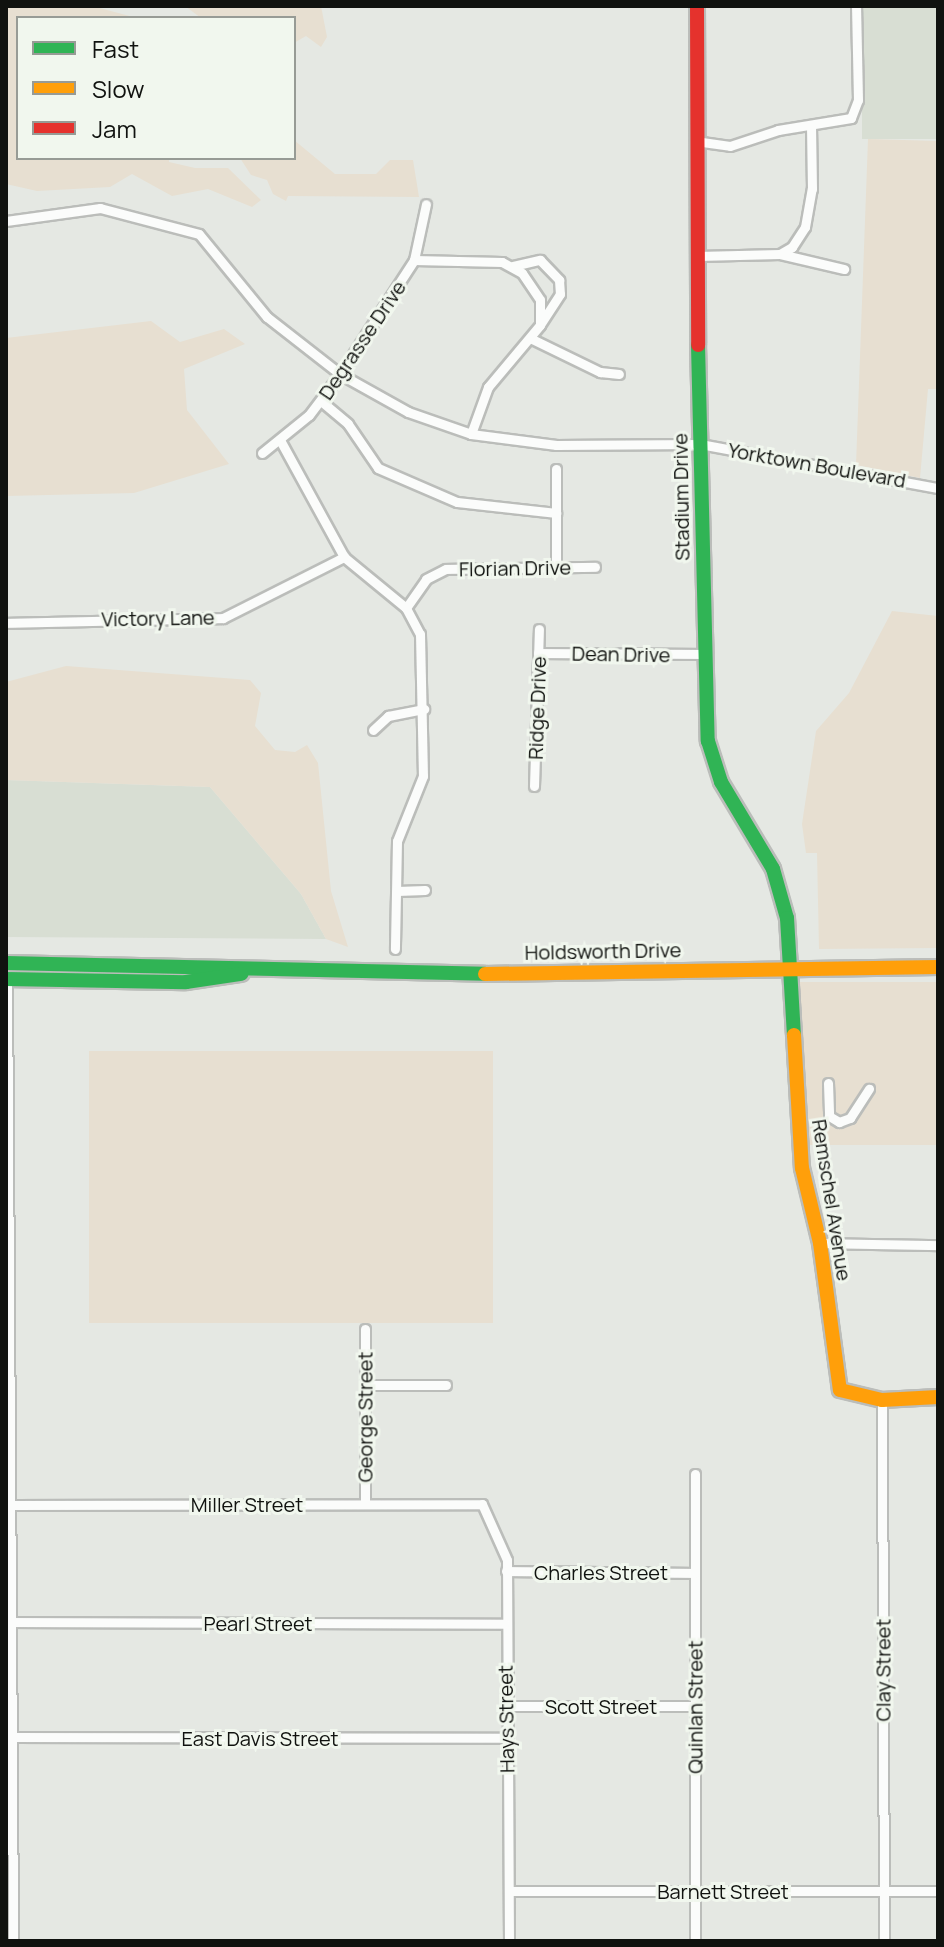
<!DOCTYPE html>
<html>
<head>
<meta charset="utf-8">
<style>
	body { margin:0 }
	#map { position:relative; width:944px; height:1947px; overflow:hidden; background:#e5e8e3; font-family:Manrope,sans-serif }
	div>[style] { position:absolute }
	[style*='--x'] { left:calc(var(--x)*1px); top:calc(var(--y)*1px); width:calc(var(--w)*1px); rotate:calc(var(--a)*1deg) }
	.built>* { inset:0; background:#d8ded3; transform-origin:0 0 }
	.green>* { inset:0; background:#e7dfd1; transform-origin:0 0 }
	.roads { filter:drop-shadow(2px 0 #bbbdba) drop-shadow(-2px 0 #bbbdba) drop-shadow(0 2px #bbbdba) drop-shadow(0 -2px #bbbdba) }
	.street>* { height:9px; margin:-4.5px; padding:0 4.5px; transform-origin:4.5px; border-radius:4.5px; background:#fbfcfb }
	.fast>* { height:14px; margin:-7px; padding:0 7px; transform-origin:7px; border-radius:7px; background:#30b455 }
	.slow>* { height:14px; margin:-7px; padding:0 7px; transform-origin:7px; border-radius:7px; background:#ff9f0a }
	.jam>* { height:14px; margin:-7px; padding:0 7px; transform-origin:7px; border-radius:7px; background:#e5322d }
	span { translate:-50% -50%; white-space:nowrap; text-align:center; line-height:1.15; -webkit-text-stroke:6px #f1f7ee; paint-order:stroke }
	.street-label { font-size:20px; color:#10120f }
	.frame { position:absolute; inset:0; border:8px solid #10120f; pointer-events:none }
	.legend { position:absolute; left:16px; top:16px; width:280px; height:144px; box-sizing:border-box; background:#f1f7ee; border:2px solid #979b95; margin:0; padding:10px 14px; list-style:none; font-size:24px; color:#10120f }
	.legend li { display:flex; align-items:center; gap:16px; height:40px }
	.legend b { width:40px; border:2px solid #979b95 }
</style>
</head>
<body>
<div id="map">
	<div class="built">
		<i style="left:862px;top:6px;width:76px;height:133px"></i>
		<i style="clip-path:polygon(6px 780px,210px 787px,301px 894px,326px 939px,6px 937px)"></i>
	</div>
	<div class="green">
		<i style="clip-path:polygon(6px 6px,92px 6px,137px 18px,18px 18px,18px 158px,169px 158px,169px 162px,195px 168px,228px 168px,261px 200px,252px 207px,208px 189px,172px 196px,132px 174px,110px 187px,37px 191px,6px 184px)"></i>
		<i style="clip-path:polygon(185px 6px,321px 6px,327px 37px,321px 47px,306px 36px,294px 43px,294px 18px,201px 18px)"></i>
		<i style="clip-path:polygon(868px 139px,938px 141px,938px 389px,928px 389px,920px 478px,856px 465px)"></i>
		<i style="clip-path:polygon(294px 140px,335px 174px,376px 174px,390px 160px,413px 160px,419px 197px,288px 196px,286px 201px,273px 194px,267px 180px,251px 175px,240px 158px,294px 158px)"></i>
		<i style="clip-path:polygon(151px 321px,180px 342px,224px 329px,245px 344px,184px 369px,187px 410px,229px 464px,134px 493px,6px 496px,6px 338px)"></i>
		<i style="clip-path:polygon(892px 611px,938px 616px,938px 948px,819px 949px,817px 853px,806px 853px,802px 824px,816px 731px,849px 693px)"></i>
		<i style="clip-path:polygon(66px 666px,250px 680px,261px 693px,255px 726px,275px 750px,295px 752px,307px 745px,318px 763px,331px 891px,348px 947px,326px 939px,301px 894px,210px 787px,6px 780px,6px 682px)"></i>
		<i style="left:800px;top:982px;width:138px;height:163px"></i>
		<i style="left:493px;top:1051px;width:272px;height:404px;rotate:90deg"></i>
	</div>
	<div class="roads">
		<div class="street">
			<i style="--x:695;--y:141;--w:35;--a:8"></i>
			<i style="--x:730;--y:146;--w:51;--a:-18.4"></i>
			<i style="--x:778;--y:130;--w:74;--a:-9.3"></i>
			<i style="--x:851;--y:118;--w:19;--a:-69"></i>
			<i style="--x:858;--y:100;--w:94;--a:-91.2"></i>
			<i style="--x:6;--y:221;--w:95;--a:-7.9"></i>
			<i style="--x:100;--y:208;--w:102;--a:14.7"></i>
			<i style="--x:199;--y:234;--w:107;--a:50.7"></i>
			<i style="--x:267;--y:317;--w:93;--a:38"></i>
			<i style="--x:340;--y:374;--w:78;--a:29.2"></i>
			<i style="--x:408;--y:412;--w:67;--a:19.2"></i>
			<i style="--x:471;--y:434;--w:86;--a:7.4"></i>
			<i style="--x:556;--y:445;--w:144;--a:-0.4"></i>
			<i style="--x:700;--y:444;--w:242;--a:10.5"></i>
			<i style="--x:780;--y:254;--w:66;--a:13.2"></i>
			<i style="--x:697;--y:256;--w:83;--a:-1.4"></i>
			<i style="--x:780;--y:254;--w:14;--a:-30"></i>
			<i style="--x:792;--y:247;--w:24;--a:-57"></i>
			<i style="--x:805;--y:227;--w:39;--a:-80"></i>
			<i style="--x:812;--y:189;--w:63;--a:-90.9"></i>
			<i style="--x:414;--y:260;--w:88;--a:1.3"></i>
			<i style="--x:502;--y:262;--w:23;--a:29"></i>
			<i style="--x:522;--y:273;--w:32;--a:56"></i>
			<i style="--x:540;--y:300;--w:25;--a:90"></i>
			<i style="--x:540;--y:325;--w:81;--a:130"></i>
			<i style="--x:488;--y:387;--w:50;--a:109.9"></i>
			<i style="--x:513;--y:266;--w:28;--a:-13"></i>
			<i style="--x:540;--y:260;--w:28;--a:46"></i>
			<i style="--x:559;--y:280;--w:14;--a:86"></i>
			<i style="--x:560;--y:294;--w:35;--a:123"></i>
			<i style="--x:532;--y:339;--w:76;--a:25.9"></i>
			<i style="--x:600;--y:372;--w:19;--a:6"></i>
			<i style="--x:321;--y:401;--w:35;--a:40"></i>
			<i style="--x:348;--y:424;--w:53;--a:55.7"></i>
			<i style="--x:378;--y:468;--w:86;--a:23.3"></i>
			<i style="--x:457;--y:502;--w:100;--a:6.3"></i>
			<i style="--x:280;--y:440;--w:133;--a:61.3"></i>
			<i style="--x:344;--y:557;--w:80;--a:39.4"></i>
			<i style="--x:406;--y:608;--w:30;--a:62"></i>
			<i style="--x:420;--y:634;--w:142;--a:88.8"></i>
			<i style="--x:423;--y:776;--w:70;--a:111.8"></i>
			<i style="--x:397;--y:841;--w:108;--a:91.1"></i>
			<i style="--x:262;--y:453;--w:60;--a:-39"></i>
			<i style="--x:309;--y:415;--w:51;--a:-52.9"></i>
			<i style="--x:340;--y:374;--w:136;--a:-57"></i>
			<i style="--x:414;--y:260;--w:57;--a:-77.9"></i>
			<i style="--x:556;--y:469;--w:99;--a:90"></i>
			<i style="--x:406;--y:608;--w:35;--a:-55"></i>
			<i style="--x:426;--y:579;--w:22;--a:-27"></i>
			<i style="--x:446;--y:569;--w:149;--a:-0.8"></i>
			<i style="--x:6;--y:623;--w:217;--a:-1.3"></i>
			<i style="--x:223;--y:618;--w:136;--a:-26.8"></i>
			<i style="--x:538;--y:653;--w:166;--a:0.3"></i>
			<i style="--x:373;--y:730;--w:21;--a:-43"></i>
			<i style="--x:388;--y:716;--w:37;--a:-11"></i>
			<i style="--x:534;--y:786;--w:157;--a:-88.2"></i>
			<i style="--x:397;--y:891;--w:28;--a:-2"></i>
			<i style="--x:7;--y:976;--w:965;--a:89.64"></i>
			<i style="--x:828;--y:1083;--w:33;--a:88"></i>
			<i style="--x:829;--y:1116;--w:12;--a:31"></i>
			<i style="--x:839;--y:1122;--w:12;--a:-20"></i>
			<i style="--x:850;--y:1118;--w:35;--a:-57"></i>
			<i style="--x:820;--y:1243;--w:118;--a:1"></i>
			<i style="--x:365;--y:1385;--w:81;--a:0"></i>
			<i style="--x:882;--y:1400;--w:541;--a:89.79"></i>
			<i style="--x:695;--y:1474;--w:467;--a:90"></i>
			<i style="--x:365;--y:1504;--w:175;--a:-90"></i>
			<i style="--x:12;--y:1505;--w:470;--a:-0.1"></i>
			<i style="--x:482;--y:1504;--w:61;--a:65.9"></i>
			<i style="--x:507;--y:1560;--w:381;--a:89.7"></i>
			<i style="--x:506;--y:1571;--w:189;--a:0.6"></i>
			<i style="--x:12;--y:1622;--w:492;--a:0.2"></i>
			<i style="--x:507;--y:1706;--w:187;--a:0"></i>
			<i style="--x:13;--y:1737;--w:494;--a:0.1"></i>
			<i style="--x:509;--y:1891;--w:429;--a:0"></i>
		</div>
		<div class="fast">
			<i style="--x:698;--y:345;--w:396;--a:88.6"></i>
			<i style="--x:708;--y:741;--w:43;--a:72.4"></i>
			<i style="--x:721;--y:782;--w:101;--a:59.1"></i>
			<i style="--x:773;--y:869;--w:51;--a:74.1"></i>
			<i style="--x:787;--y:918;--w:117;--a:86.6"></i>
			<i style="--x:6;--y:963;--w:479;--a:1.3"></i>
			<i style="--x:6;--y:979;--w:180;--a:1"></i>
			<i style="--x:186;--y:982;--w:56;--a:-8.3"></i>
		</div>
		<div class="slow">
			<i style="--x:485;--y:974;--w:453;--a:-0.9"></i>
			<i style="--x:794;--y:1035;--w:133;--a:86.6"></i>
			<i style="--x:802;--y:1168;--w:77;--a:76.5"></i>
			<i style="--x:820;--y:1243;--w:148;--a:82.3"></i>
			<i style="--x:840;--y:1390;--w:43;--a:13.4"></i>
			<i style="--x:882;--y:1400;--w:56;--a:-3.1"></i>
		</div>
		<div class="jam">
			<i style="--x:697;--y:6;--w:339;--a:89.8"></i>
		</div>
	</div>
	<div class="street-label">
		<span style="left:362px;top:340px;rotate:-56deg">Degrasse Drive</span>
		<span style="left:817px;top:465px;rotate:10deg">Yorktown Boulevard</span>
		<span style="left:681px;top:497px;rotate:-91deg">Stadium Drive</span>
		<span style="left:515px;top:568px;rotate:-1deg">Florian Drive</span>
		<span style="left:158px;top:618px;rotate:-1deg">Victory Lane</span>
		<span style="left:621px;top:654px;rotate:1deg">Dean Drive</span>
		<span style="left:537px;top:708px;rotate:-88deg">Ridge Drive</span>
		<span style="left:603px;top:951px;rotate:-1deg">Holdsworth Drive</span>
		<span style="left:832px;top:1200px;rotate:81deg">Remschel Avenue</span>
		<span style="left:365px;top:1417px;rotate:-90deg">George Street</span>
		<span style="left:247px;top:1504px">Miller Street</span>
		<span style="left:601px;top:1572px">Charles Street</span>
		<span style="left:258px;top:1623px">Pearl Street</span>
		<span style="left:883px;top:1670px;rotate:-90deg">Clay Street</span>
		<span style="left:601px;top:1706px">Scott Street</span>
		<span style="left:695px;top:1707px;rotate:-90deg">Quinlan Street</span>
		<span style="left:506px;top:1719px;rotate:-91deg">Hays Street</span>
		<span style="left:260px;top:1738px">East Davis Street</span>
		<span style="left:723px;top:1891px">Barnett Street</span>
	</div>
	<div class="frame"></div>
	<ul class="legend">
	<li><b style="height:10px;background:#30b455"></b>Fast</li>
	<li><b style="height:10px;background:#ff9f0a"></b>Slow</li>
	<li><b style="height:10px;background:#e5322d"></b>Jam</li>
	</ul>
</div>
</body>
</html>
